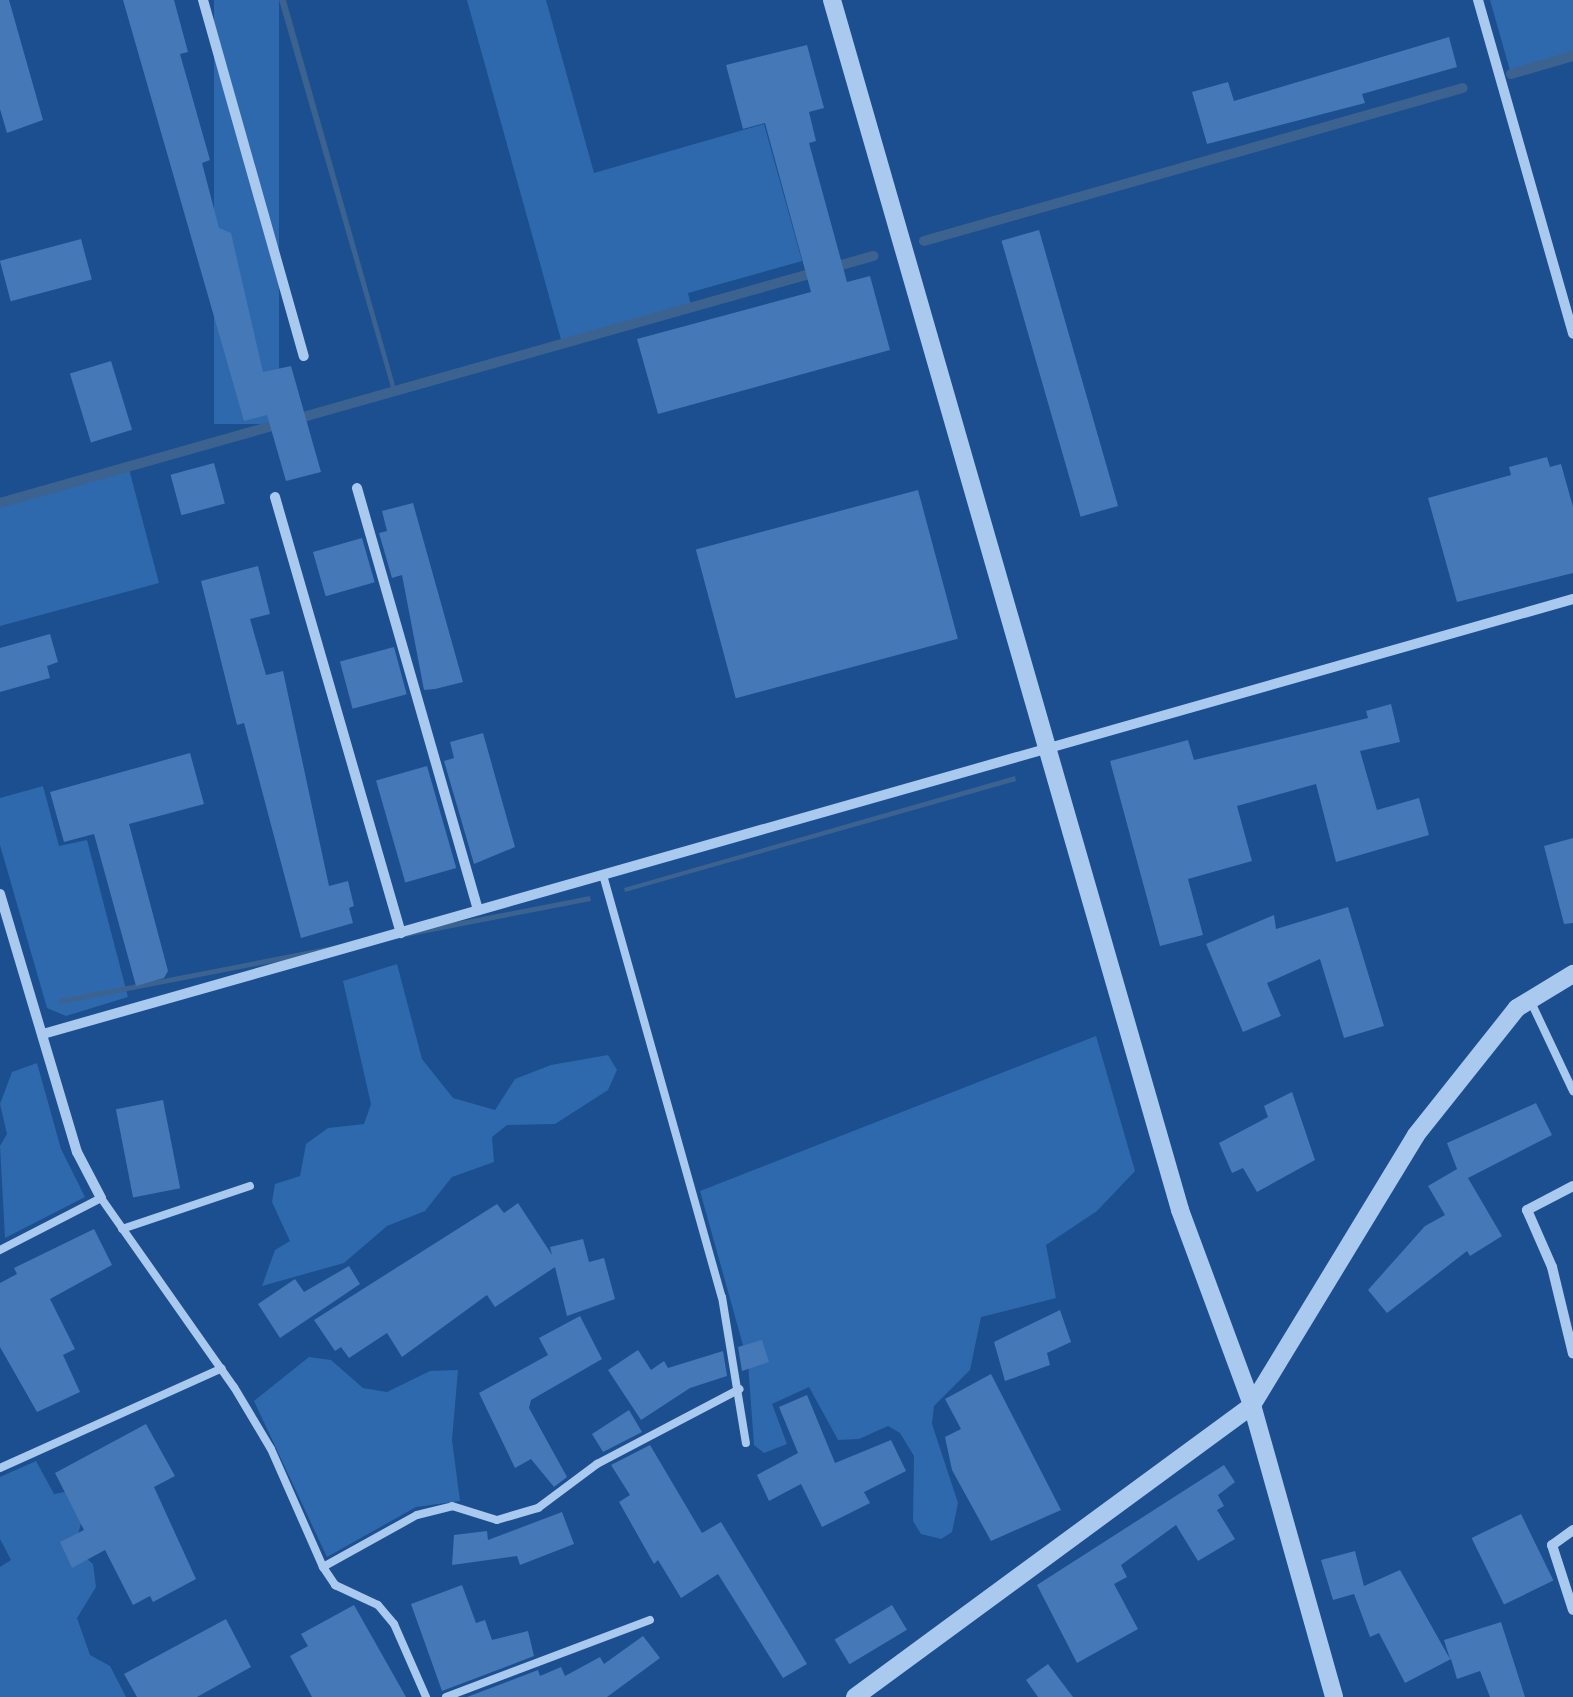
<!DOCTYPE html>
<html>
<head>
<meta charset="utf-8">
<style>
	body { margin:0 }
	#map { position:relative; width:1573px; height:1697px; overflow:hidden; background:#1b4f8f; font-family:"Source Sans 3",sans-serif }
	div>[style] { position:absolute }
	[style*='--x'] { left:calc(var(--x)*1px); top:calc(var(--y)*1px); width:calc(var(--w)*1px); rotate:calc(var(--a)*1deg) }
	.green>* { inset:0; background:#2e69ad; transform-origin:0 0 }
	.water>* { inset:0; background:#3c6290; transform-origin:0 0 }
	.stream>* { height:10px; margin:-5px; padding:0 5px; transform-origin:5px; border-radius:5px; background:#3c6290 }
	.building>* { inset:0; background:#4478b7; transform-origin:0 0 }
	.service>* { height:8px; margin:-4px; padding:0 4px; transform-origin:4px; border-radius:4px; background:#a9c9ee }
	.minor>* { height:10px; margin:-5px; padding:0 5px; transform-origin:5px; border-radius:5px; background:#a9c9ee }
	.tertiary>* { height:18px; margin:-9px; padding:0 9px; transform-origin:9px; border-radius:9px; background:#a9c9ee }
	span { translate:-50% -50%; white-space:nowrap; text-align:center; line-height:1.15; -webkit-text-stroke:8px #1b4f8f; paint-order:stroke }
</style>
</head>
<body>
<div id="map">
	<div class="green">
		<i style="left:214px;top:0;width:65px;height:424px"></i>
		<i style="clip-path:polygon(467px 0,546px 0,594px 173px,764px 124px,802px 261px,688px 293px,691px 306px,562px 343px)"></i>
		<i style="clip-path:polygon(1490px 0,1573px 0,1573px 56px,1511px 74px)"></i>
		<i style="clip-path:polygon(129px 469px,159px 583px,0 626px,0 506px)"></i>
		<i style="clip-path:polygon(43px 786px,59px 846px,87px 840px,128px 997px,66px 1016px,47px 1008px,0 845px,0 798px)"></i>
		<i style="clip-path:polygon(397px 964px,422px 1059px,453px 1098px,495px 1110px,515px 1079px,551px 1065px,608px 1055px,617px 1070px,608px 1090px,555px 1124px,507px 1125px,492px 1137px,494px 1162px,452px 1177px,425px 1211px,387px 1226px,344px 1263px,262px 1286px,275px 1250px,290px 1241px,272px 1202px,275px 1184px,300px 1176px,306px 1144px,328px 1128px,364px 1124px,371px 1104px,343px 981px)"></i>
		<i style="clip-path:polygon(1096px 1036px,1135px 1171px,1097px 1211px,1046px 1245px,1056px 1298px,981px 1317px,970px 1370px,934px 1406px,932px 1424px,958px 1503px,952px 1532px,941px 1539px,921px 1534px,913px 1521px,914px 1456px,900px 1433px,888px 1426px,859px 1439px,838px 1440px,809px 1387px,772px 1404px,787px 1444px,764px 1453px,754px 1445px,748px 1363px,700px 1191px)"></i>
		<i style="clip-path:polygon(37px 1063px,61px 1149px,85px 1197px,5px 1238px,0 1146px,7px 1134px,0 1104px,12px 1072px)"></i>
		<i style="clip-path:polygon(309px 1357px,331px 1360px,363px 1388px,387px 1392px,430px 1371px,458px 1370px,452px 1440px,460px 1501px,416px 1507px,327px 1557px,254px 1401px)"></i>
		<i style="clip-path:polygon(36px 1461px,54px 1494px,65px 1492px,83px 1517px,74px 1548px,93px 1564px,96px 1587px,77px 1618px,90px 1655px,110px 1666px,126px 1697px,0 1697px,0 1567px,11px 1560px,0 1539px,0 1477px)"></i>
	</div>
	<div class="water">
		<i style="clip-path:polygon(279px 0,286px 0,396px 389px,392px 391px)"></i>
		<i style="clip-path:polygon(1015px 776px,1016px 781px,625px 892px,624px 888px)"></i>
		<i style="left:590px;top:896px;width:5px;height:541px;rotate:79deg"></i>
	</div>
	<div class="stream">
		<i style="--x:1511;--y:74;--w:65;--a:-16.2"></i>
		<i style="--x:924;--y:241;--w:560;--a:-15.85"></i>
		<i style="--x:296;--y:419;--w:600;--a:-15.77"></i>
		<i style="--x:0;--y:503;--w:291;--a:-15.8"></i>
	</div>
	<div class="building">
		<i style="clip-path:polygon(0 0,9px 0,43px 120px,7px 133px,0 109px)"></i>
		<i style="clip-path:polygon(123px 0,174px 0,188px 52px,180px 54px,210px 160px,202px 163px,219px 228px,231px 233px,263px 372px,291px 366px,321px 472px,286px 481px,267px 415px,244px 421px)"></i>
		<i style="clip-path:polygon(1449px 37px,1457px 67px,1362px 94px,1365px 103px,1207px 144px,1192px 92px,1228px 82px,1234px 101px)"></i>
		<i style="clip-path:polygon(807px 45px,824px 108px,809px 112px,816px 141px,809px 143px,847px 282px,870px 276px,890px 350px,658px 414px,637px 339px,811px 292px,765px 123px,743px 129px,726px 65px)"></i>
		<i style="left:1039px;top:230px;width:287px;height:39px;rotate:74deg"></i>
		<i style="left:81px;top:239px;width:42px;height:84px;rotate:75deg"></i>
		<i style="left:111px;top:361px;width:72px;height:43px;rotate:73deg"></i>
		<i style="clip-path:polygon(1547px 457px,1550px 467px,1561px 464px,1573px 507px,1573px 573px,1457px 602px,1428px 498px,1511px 475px,1509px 467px)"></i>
		<i style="left:214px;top:463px;width:42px;height:45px;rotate:75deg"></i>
		<i style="left:918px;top:490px;width:154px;height:230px;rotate:75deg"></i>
		<i style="clip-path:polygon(413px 503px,463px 682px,435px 689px,424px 690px,402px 575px,392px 578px,379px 533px,387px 531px,382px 511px)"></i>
		<i style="left:362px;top:538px;width:46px;height:51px;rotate:74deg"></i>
		<i style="clip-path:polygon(258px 566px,270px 614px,250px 619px,266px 675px,283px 671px,329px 886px,348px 881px,354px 906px,349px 908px,353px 923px,301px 938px,244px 723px,237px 725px,201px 581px)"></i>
		<i style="clip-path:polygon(50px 634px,58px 662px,47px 666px,50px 678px,0 692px,0 648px)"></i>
		<i style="left:394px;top:647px;width:49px;height:56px;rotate:75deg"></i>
		<i style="clip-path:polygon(1391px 704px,1400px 742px,1360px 751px,1377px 810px,1419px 798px,1429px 835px,1336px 862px,1316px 784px,1237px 806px,1252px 861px,1188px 879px,1203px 935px,1160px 946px,1110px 761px,1188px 740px,1194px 760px,1368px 718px,1366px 711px)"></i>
		<i style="clip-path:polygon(483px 733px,515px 847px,474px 864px,444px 761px,454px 758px,450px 742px)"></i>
		<i style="clip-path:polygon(190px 753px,204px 804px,129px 824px,168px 971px,164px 978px,136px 986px,94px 834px,64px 842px,50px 792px)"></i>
		<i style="left:427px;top:766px;width:106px;height:53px;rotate:74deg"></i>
		<i style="clip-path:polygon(1573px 838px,1573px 923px,1564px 924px,1544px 846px)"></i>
		<i style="clip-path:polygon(1348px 907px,1384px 1026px,1344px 1038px,1320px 959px,1267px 983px,1281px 1016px,1243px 1032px,1206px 944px,1274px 915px,1276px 929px)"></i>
		<i style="clip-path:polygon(1292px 1092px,1315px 1160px,1257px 1192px,1243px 1168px,1232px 1173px,1219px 1143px,1268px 1117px,1264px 1106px)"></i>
		<i style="left:163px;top:1100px;width:90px;height:48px;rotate:79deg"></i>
		<i style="clip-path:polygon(1536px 1103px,1552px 1135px,1468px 1178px,1502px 1236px,1470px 1256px,1467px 1251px,1387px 1313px,1368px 1290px,1425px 1226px,1445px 1215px,1428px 1186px,1457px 1169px,1447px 1143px)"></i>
		<i style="clip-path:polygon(518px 1203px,552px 1255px,550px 1247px,583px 1239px,589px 1262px,604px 1258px,615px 1299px,567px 1316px,555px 1267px,495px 1307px,487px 1295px,402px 1357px,387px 1333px,349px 1358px,341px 1347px,335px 1351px,314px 1320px,497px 1204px,504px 1213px)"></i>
		<i style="clip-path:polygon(94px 1229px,112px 1265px,50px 1299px,75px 1349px,63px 1355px,80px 1392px,37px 1412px,0 1347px,0 1283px,17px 1274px,14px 1268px)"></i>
		<i style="clip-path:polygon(349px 1266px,360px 1284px,280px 1338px,258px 1304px,295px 1279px,304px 1292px)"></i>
		<i style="clip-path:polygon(1060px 1310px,1071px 1342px,1047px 1353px,1050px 1365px,1005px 1381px,994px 1342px)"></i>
		<i style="clip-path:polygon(580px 1316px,602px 1359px,531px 1400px,529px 1408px,567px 1477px,554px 1487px,531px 1459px,515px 1468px,479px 1393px,548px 1355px,539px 1338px)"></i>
		<i style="clip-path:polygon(762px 1340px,769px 1362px,742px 1371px,738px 1347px)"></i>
		<i style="clip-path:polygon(638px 1350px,651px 1370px,664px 1361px,668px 1368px,723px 1351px,727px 1376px,690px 1388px,641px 1420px,608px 1370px)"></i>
		<i style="clip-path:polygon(991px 1374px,1061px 1510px,991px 1541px,952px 1470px,945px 1437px,961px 1429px,945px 1399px)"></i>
		<i style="clip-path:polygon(807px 1395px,835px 1463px,891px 1440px,906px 1471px,864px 1492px,870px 1503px,822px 1527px,801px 1484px,769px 1501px,757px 1475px,798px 1453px,779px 1407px)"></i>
		<i style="clip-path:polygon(629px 1410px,642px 1432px,603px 1452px,592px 1434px)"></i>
		<i style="clip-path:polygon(146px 1424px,175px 1476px,154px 1487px,196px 1579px,153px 1602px,150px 1596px,133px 1605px,105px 1550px,72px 1568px,60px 1542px,84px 1530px,55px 1473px)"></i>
		<i style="clip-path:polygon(650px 1445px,702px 1533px,721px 1522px,807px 1664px,783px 1678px,718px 1574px,681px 1598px,658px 1560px,654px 1564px,619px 1502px,630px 1495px,611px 1465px)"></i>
		<i style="clip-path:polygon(1224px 1465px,1235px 1482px,1218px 1495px,1224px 1506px,1217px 1510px,1235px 1539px,1198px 1561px,1176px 1525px,1121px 1565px,1127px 1577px,1114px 1584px,1138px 1629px,1077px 1663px,1037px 1585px)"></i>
		<i style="clip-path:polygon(562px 1512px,574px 1544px,520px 1565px,517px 1556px,452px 1565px,454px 1535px,487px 1531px,488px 1540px)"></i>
		<i style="left:1521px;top:1514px;width:74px;height:55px;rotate:64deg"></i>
		<i style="clip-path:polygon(1355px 1551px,1364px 1586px,1400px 1570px,1450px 1659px,1444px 1640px,1501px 1622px,1525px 1697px,1490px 1697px,1480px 1671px,1457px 1679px,1451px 1659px,1405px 1683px,1379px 1633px,1370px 1637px,1354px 1594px,1333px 1600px,1321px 1560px)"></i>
		<i style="clip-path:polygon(462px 1585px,476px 1623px,485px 1620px,492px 1640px,528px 1631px,534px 1656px,442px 1691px,411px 1604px)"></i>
		<i style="clip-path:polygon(354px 1605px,406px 1697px,312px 1697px,290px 1656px,308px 1646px,301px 1634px)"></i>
		<i style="left:892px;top:1605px;width:29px;height:67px;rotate:59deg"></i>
		<i style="clip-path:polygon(226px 1619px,251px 1667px,197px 1697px,137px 1697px,124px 1674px)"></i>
		<i style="clip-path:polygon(643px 1636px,660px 1658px,607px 1697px,467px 1697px,538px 1670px,540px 1676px,561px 1667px,565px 1676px,600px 1657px,604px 1664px)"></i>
		<i style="clip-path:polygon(1048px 1664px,1073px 1697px,1038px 1697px,1026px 1680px)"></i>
	</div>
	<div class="service">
		<i style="--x:603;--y:875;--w:438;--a:74.3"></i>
		<i style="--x:722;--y:1297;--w:148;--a:80.7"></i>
		<i style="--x:1530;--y:1000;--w:101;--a:64.7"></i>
		<i style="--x:122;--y:1229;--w:135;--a:-18.6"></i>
		<i style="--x:0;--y:1250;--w:114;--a:-27.2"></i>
		<i style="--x:101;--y:1198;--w:231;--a:54.9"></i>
		<i style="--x:234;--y:1387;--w:72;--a:59.2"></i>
		<i style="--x:271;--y:1449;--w:129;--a:66.2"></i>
		<i style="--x:323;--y:1567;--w:22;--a:56"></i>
		<i style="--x:335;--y:1585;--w:47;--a:24.9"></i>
		<i style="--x:378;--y:1605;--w:25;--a:50"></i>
		<i style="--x:394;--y:1624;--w:80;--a:66.3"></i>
		<i style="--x:0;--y:1468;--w:243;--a:-24.2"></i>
		<i style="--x:323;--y:1567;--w:107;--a:-29"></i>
		<i style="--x:417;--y:1515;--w:36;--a:-14"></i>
		<i style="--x:452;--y:1506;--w:47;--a:17.3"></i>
		<i style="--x:497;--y:1520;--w:43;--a:-16.3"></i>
		<i style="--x:538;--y:1508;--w:74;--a:-36.7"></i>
		<i style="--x:597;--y:1464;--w:161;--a:-27.7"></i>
		<i style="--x:446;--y:1697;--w:218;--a:-20.7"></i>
	</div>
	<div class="minor">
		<i style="--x:203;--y:0;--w:370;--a:74.2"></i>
		<i style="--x:1478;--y:0;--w:347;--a:74.1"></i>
		<i style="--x:357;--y:488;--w:439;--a:74"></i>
		<i style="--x:275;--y:497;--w:454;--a:73.9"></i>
		<i style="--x:0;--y:894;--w:269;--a:73.4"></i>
		<i style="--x:77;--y:1152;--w:52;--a:62.4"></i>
		<i style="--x:43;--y:1034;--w:1591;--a:-15.87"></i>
		<i style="--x:1573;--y:1186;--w:52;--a:152.4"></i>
		<i style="--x:1527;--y:1210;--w:62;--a:66.3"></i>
		<i style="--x:1552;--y:1267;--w:89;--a:76.4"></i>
		<i style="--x:1573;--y:1530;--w:26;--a:144"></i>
		<i style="--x:1552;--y:1545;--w:68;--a:72.1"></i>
	</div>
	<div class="tertiary">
		<i style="--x:832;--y:0;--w:1259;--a:73.95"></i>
		<i style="--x:1180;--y:1210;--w:208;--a:69.7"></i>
		<i style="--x:1252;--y:1405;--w:303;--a:74.3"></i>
		<i style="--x:855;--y:1697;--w:493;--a:-36.3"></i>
		<i style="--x:1252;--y:1405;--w:316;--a:-58.7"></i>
		<i style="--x:1416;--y:1135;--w:162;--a:-51.5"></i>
		<i style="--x:1517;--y:1008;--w:66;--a:-31.3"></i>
	</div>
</div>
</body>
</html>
